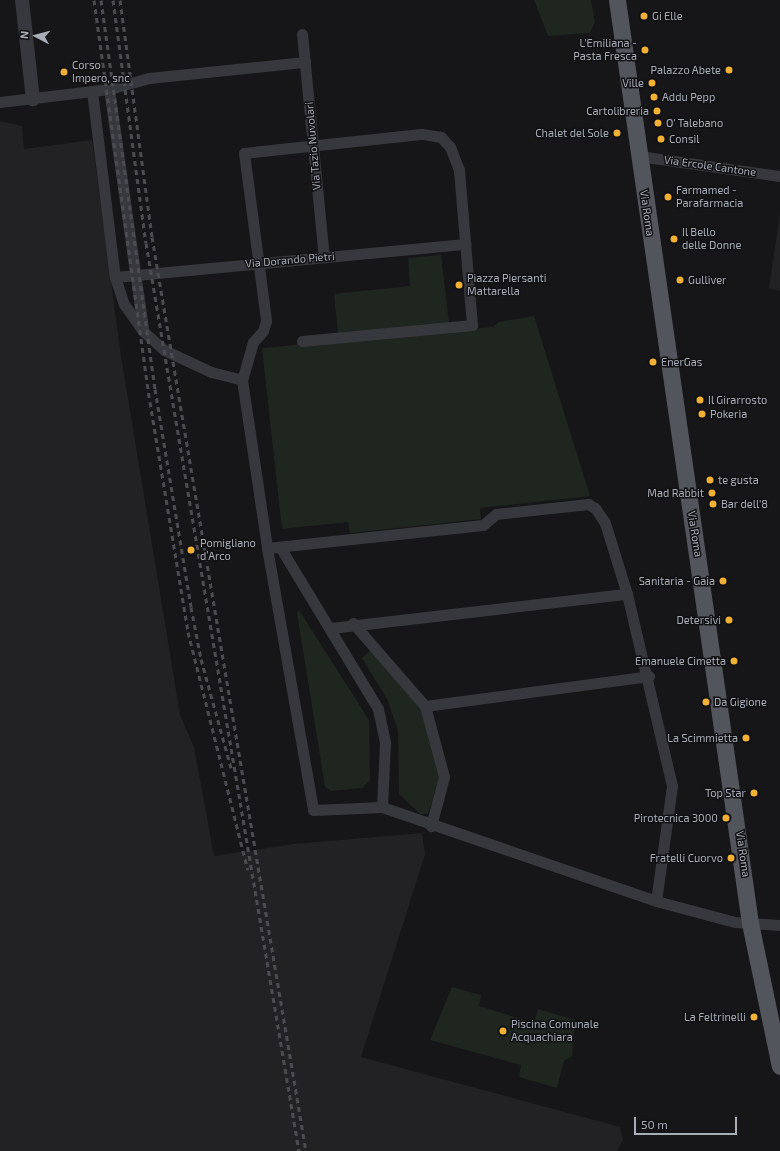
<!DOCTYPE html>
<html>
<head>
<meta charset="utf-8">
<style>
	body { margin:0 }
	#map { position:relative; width:780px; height:1151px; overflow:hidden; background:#161618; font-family:"Exo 2",sans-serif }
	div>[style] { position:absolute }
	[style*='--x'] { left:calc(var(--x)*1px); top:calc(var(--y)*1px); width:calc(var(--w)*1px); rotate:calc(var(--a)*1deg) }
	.built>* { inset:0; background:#222225 }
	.green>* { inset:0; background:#1e261f }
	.minor>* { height:11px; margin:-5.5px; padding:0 5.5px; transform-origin:5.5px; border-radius:5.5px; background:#37383d }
	.tertiary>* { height:14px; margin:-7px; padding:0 7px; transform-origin:7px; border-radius:7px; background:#37383d }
	.primary>* { height:17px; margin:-8.5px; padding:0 8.5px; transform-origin:8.5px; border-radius:8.5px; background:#53555c }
	.rail>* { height:3px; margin-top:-1.5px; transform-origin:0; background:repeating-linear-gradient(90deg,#4a4c52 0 5px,transparent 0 9px) }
	.dots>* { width:11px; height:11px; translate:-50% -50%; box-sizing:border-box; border:2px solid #111113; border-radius:50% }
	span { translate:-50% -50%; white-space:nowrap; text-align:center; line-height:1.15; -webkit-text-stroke:3px #111113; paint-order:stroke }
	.poi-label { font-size:11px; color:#a8adb8 }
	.left { translate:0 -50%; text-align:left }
	.right { translate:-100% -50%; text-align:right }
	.street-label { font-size:11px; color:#a8adb8 }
	.north { position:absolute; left:16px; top:16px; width:40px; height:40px; -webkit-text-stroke:3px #111113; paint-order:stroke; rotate:276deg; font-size:11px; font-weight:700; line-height:16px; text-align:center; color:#a8adb8 }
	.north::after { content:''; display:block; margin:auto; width:14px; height:18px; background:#a8adb8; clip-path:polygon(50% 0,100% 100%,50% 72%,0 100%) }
	.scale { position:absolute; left:634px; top:1117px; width:103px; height:18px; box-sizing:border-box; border:2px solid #a8adb8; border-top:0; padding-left:5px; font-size:12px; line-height:14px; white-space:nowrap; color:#a8adb8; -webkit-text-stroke:3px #111113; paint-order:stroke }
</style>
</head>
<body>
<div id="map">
	<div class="built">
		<i style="clip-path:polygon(0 121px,22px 126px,24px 149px,92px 140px,121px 356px,180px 715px,194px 747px,214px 856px,294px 844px,422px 833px,425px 854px,361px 1057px,620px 1127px,623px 1140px,617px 1151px,0 1151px)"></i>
		<i style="clip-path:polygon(780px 214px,780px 291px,769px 288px)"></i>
	</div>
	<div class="green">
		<i style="clip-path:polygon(534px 0,591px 0,595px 22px,590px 33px,548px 36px)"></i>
		<i style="clip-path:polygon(441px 255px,449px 323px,338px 333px,334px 294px,410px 286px,408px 258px)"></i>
		<i style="clip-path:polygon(534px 316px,590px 496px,480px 508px,481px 519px,350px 533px,348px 522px,282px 529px,262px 348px,493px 327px,499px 322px)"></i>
		<i style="clip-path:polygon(299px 610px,369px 720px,370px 780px,362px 788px,331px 791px,325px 787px,297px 613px)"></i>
		<i style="clip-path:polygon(371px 650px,420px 706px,439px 778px,428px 814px,420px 814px,399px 794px,398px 730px,387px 699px,362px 658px)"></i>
		<i style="clip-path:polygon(452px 987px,481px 995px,479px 1006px,534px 1023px,538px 1009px,575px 1020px,572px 1056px,564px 1061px,557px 1088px,519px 1077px,521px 1065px,430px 1040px)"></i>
	</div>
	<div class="minor">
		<i style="--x:302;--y:34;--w:224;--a:84.4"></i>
		<i style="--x:109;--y:89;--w:242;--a:81.9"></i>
		<i style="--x:92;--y:91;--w:187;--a:83"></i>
		<i style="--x:115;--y:277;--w:28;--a:72"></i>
		<i style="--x:124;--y:304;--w:33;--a:55"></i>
		<i style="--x:143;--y:331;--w:28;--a:42"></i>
		<i style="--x:164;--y:350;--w:52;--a:25.1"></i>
		<i style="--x:211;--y:372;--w:32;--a:14"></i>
		<i style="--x:0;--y:102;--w:110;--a:-6.8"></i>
		<i style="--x:109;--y:89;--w:41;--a:-15.4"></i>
		<i style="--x:149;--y:78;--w:157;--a:-5.9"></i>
		<i style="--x:639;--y:156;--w:142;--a:8.1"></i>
		<i style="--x:115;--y:277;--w:352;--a:-5.4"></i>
		<i style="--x:302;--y:341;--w:171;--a:-5.4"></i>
		<i style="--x:472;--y:325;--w:156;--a:-94.8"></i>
		<i style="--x:459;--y:170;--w:25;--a:-111"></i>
		<i style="--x:450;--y:147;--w:13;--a:-132"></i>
		<i style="--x:441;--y:137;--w:20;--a:-171"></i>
		<i style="--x:421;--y:134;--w:178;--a:173.9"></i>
		<i style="--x:244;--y:153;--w:169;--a:82.5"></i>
		<i style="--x:266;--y:321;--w:10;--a:107"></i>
		<i style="--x:263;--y:331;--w:15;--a:132"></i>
		<i style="--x:253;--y:342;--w:40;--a:106"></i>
		<i style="--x:242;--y:380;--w:170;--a:81.5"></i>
		<i style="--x:267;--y:548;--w:266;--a:80"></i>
		<i style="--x:313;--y:810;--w:69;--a:-2.5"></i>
		<i style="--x:382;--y:807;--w:290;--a:18.9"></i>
		<i style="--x:656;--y:901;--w:82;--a:14.9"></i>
		<i style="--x:735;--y:922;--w:45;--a:3.8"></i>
		<i style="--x:280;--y:547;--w:189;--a:58.8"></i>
		<i style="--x:378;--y:709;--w:35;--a:78"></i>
		<i style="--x:385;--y:743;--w:64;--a:92.7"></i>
		<i style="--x:267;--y:548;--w:217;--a:-6.1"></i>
		<i style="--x:483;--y:525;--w:17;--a:-40"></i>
		<i style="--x:496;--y:514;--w:93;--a:-6.2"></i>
		<i style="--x:588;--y:504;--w:8;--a:30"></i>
		<i style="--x:595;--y:508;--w:18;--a:56"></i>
		<i style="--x:605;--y:523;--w:74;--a:72.8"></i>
		<i style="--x:627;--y:594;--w:197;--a:76.8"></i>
		<i style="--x:672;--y:786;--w:116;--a:97.9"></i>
		<i style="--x:353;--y:623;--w:110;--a:49.1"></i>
		<i style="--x:425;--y:706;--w:73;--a:75"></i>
		<i style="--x:444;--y:777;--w:51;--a:104.9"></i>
		<i style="--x:331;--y:628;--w:298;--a:-6.6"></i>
		<i style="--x:425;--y:706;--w:226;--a:-7.6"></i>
	</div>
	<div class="tertiary">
		<i style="--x:22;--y:0;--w:100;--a:83.7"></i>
	</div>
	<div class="primary">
		<i style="--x:617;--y:0;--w:933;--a:81.8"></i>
		<i style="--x:750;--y:923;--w:146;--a:78.2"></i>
	</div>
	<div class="rail">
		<i style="--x:94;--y:0;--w:406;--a:82.1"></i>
		<i style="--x:150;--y:402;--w:233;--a:80.6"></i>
		<i style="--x:188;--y:632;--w:245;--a:75.9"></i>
		<i style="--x:101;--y:0;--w:393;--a:82.1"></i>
		<i style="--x:155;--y:389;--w:221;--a:80.6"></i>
		<i style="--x:191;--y:607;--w:53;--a:79.1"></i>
		<i style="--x:201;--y:659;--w:113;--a:74.6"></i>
		<i style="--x:113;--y:0;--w:245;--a:82.3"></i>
		<i style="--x:146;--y:243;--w:921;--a:80.44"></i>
		<i style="--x:120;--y:0;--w:239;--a:82.3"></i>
		<i style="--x:152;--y:237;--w:927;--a:80.44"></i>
	</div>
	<div class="dots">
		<i style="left:644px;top:16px;background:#f2b134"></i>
		<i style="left:645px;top:50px;background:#f2b134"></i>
		<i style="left:729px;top:70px;background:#f2b134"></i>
		<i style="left:64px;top:72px;background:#f2b134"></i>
		<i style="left:652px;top:83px;background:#f2b134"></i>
		<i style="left:654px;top:97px;background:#f2b134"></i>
		<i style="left:657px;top:111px;background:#f2b134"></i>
		<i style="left:658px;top:123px;background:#f2b134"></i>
		<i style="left:617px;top:133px;background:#f2b134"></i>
		<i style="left:661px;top:139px;background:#f2b134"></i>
		<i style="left:668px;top:197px;background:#f2b134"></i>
		<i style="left:674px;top:239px;background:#f2b134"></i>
		<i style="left:680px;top:280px;background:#f2b134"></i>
		<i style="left:459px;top:285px;background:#f2b134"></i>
		<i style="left:653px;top:362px;background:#f2b134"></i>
		<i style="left:700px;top:400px;background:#f2b134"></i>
		<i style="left:702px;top:414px;background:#f2b134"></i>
		<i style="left:710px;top:480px;background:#f2b134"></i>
		<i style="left:712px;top:493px;background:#f2b134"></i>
		<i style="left:713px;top:504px;background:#f2b134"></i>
		<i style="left:191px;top:550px;background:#f2b134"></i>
		<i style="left:723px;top:581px;background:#f2b134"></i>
		<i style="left:729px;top:620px;background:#f2b134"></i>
		<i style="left:734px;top:661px;background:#f2b134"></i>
		<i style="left:706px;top:702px;background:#f2b134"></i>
		<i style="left:746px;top:738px;background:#f2b134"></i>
		<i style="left:754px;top:793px;background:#f2b134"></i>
		<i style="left:726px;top:818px;background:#f2b134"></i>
		<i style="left:731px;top:858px;background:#f2b134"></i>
		<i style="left:754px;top:1017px;background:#f2b134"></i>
		<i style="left:503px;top:1031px;background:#f2b134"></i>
	</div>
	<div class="poi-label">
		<span class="left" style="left:652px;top:16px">Gi Elle</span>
		<span class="right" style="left:637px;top:50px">L'Emiliana -<br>Pasta Fresca</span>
		<span class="left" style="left:72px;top:72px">Corso<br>Impero, snc</span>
		<span class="right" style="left:721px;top:70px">Palazzo Abete</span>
		<span class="right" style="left:644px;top:83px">Ville</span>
		<span class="left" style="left:662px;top:97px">Addu Pepp</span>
		<span class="right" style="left:649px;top:111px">Cartolibreria</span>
		<span class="left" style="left:666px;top:123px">O' Talebano</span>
		<span class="right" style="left:609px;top:133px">Chalet del Sole</span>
		<span class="left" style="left:669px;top:139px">Consil</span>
		<span class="left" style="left:676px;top:197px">Farmamed -<br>Parafarmacia</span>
		<span class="left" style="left:682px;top:239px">Il Bello<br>delle Donne</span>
		<span class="left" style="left:467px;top:285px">Piazza Piersanti<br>Mattarella</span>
		<span class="left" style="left:688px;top:280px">Gulliver</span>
		<span class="left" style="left:661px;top:362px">EnerGas</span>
		<span class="left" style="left:708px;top:400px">Il Girarrosto</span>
		<span class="left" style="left:710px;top:414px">Pokeria</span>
		<span class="left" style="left:718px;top:480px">te gusta</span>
		<span class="right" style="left:704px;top:493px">Mad Rabbit</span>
		<span class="left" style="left:721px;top:504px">Bar dell'8</span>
		<span class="left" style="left:200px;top:550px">Pomigliano<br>d’Arco</span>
		<span class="right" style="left:715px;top:581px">Sanitaria - Gaia</span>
		<span class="right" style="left:721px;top:620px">Detersivi</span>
		<span class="right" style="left:726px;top:661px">Emanuele Cimetta</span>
		<span class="left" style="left:714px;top:702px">Da Gigione</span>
		<span class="right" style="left:738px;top:738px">La Scimmietta</span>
		<span class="right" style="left:746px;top:793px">Top Star</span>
		<span class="right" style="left:718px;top:818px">Pirotecnica 3000</span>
		<span class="right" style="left:723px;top:858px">Fratelli Cuorvo</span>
		<span class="right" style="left:746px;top:1017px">La Feltrinelli</span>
		<span class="left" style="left:511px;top:1031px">Piscina Comunale<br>Acquachiara</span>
	</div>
	<div class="street-label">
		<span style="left:313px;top:146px;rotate:-95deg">Via Tazio Nuvolari</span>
		<span style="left:710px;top:166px;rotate:8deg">Via Ercole Cantone</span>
		<span style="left:647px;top:213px;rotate:82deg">Via Roma</span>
		<span style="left:290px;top:260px;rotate:-5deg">Via Dorando Pietri</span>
		<span style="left:695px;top:534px;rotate:81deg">Via Roma</span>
		<span style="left:743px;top:854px;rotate:82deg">Via Roma</span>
	</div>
	<div class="north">N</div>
	<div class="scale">50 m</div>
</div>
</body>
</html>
